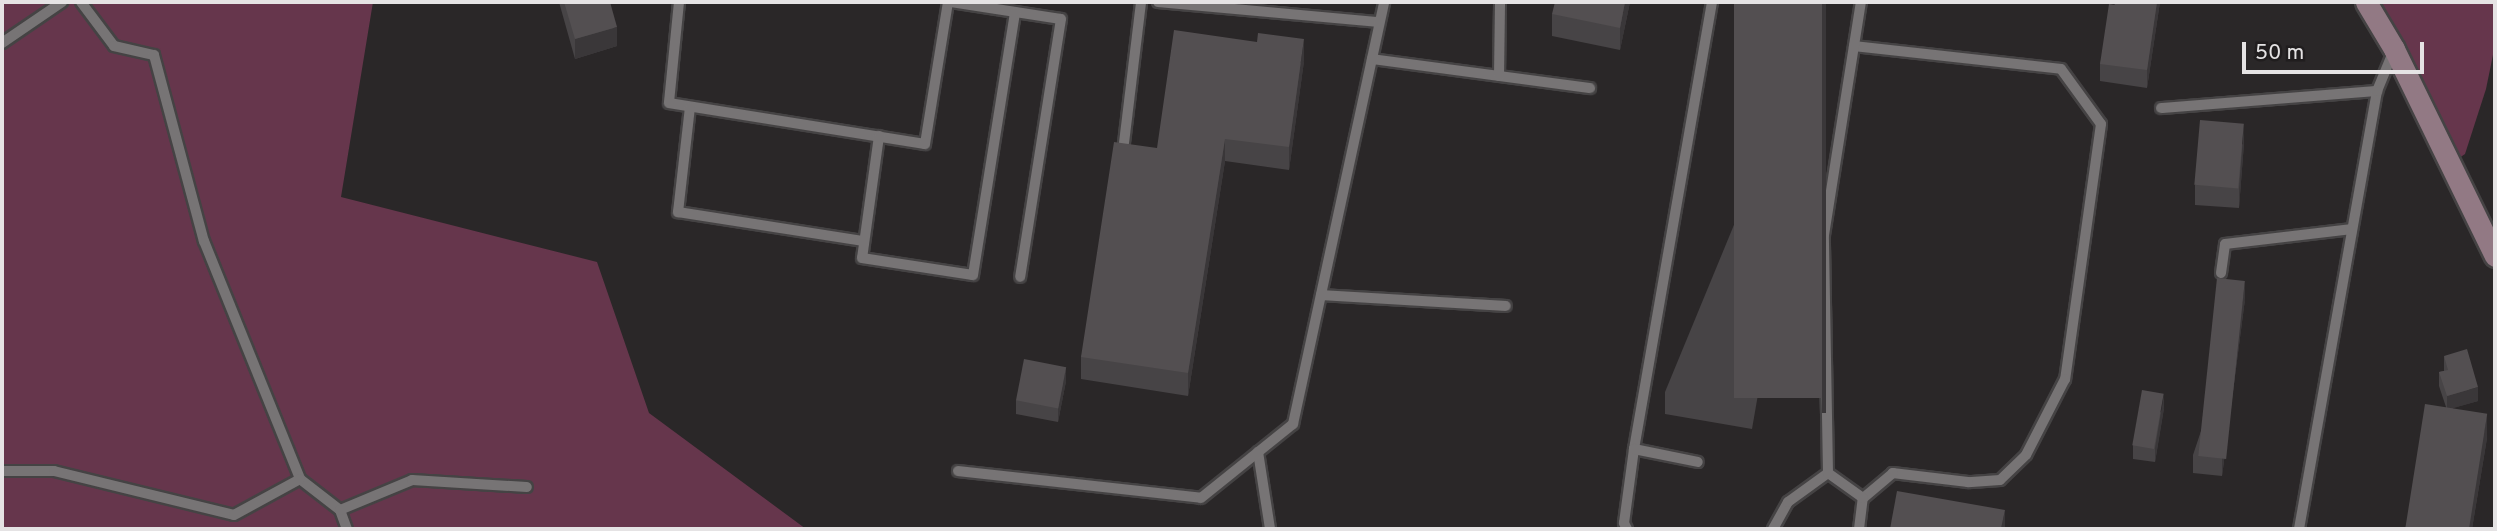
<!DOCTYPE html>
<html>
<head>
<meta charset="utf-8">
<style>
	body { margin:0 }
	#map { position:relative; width:2497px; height:531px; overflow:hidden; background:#2a2728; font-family:Overpass,sans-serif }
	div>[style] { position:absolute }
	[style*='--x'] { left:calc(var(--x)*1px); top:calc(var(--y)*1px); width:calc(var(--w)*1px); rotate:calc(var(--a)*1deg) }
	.green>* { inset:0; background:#66364c }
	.roads { filter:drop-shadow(2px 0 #454344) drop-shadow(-2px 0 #454344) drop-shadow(0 2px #454344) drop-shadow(0 -2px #454344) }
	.lane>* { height:10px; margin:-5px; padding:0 5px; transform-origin:5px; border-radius:5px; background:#777475 }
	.secondary>* { height:21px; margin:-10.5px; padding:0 10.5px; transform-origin:10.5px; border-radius:10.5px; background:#927984 }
	.wall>* { inset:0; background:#474446 }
	.shaded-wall>* { inset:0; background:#3a3739; transform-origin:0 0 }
	.building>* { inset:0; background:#534f51; transform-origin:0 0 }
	span { translate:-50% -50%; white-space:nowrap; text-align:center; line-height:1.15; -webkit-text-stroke:6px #201d1e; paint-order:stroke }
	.frame { position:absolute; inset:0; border:4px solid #e5e3e4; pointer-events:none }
	.scale { position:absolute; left:2242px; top:42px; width:182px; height:32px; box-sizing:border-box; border:4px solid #e5e3e4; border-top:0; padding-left:9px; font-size:21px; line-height:24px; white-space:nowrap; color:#e5e3e4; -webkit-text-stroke:5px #201d1e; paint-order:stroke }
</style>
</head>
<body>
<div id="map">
	<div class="green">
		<i style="clip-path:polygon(2px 2px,373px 2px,341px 197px,597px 262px,649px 413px,806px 529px,2px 529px)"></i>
		<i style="clip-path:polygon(2366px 2px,2495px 2px,2495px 45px,2486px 89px,2465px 154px,2449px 165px)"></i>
	</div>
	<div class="roads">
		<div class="lane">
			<i style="--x:81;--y:2;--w:55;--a:53.1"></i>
			<i style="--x:114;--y:46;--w:41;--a:12.7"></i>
			<i style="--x:154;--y:55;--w:193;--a:75"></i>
			<i style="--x:204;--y:241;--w:257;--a:68"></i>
			<i style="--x:300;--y:479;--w:51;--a:37.8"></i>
			<i style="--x:340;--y:510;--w:20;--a:70"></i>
			<i style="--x:679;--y:2;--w:101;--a:95.7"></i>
			<i style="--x:669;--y:103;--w:259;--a:9.1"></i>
			<i style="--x:925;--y:144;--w:144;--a:-80.8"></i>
			<i style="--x:951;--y:2;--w:111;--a:8.8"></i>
			<i style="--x:1061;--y:19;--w:261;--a:99"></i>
			<i style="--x:1158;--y:2;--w:222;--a:5.2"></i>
			<i style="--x:2;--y:43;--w:73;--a:-34.3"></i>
			<i style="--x:1854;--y:46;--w:208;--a:6.3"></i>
			<i style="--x:2061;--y:69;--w:68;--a:54"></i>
			<i style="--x:2101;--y:124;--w:258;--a:98"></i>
			<i style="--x:2065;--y:379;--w:85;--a:117.2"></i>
			<i style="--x:2026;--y:455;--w:36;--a:136"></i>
			<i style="--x:2000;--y:480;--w:32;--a:176"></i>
			<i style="--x:1968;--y:482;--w:76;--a:-173.2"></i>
			<i style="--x:1893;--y:473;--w:39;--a:140"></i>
			<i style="--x:1372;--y:59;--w:220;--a:7.6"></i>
			<i style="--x:1499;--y:76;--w:74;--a:-89.2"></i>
			<i style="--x:690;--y:107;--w:106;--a:96.5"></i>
			<i style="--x:678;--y:212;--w:188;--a:8.9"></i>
			<i style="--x:2161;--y:108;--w:217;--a:-4.5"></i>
			<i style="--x:879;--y:136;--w:123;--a:97.9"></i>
			<i style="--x:862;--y:258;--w:112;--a:8.7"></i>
			<i style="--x:973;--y:275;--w:266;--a:-80.9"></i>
			<i style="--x:1124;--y:143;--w:142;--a:-83.1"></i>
			<i style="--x:2221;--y:273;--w:29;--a:-82"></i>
			<i style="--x:2225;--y:244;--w:128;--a:-6.7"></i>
			<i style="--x:1321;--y:295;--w:185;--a:3.4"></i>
			<i style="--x:1634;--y:449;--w:454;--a:-80.1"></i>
			<i style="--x:1258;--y:452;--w:78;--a:81.1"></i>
			<i style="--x:2;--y:471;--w:52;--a:0"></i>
			<i style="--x:54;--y:471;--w:185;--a:13.7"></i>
			<i style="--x:234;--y:515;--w:75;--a:-28.6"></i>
			<i style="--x:958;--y:471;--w:244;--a:6.3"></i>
			<i style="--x:1201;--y:498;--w:118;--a:-38.8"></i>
			<i style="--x:1293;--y:424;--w:432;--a:-77.8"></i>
			<i style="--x:340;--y:510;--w:78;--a:-22.6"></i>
			<i style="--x:412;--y:480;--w:115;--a:3.5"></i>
			<i style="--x:1627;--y:529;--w:7;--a:-117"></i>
			<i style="--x:1624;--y:523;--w:75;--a:-82.3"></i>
			<i style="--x:1634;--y:449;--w:65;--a:11.5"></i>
			<i style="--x:1773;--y:529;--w:31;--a:-61"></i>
			<i style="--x:1788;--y:502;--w:49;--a:-35.9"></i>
			<i style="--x:1859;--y:529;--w:31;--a:-83"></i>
			<i style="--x:1863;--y:498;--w:43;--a:-144.5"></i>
			<i style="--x:1828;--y:473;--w:238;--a:-91"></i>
			<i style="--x:1824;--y:235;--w:236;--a:-81"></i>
			<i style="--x:2299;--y:529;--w:445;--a:-79.9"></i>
			<i style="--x:2377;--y:91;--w:44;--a:-67.5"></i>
		</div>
		<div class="secondary">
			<i style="--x:2366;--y:2;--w:55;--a:59.2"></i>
			<i style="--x:2394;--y:49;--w:230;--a:64"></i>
		</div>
	</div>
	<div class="wall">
		<i style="clip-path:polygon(559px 2px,610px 2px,617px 46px,575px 59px)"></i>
		<i style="clip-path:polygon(1630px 2px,1620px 50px,1552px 36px,1552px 14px)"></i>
		<i style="clip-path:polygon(1826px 2px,1752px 429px,1665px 414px,1665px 392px)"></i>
		<i style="clip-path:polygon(2115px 2px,2160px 2px,2147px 88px,2100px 81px,2100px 64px)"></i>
		<i style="clip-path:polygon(1304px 61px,1289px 170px,1225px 161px,1188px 396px,1081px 379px,1081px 357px,1157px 148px)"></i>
		<i style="clip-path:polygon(2244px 143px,2239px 208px,2195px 205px,2195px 185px)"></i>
		<i style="clip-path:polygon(2245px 299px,2222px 476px,2193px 473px,2193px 455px)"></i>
		<i style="clip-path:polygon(2444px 356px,2478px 401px,2452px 408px,2487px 438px,2472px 529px,2405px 529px,2446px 407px,2439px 386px,2439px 372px,2444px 371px)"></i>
		<i style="clip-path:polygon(1066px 381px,1058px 422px,1016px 414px,1016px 400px)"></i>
		<i style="clip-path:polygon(2164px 408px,2155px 462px,2133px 459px,2133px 445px)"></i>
	</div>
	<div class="shaded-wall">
		<i style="clip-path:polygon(1625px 2px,1630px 2px,1620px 50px,1620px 28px)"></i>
		<i style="left:1822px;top:2px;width:4px;height:411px"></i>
		<i style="clip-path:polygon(2157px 2px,2160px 2px,2147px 88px,2147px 70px)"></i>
		<i style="clip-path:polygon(617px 27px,617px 46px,575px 59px,575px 39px)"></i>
		<i style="clip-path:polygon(1304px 39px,1304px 61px,1289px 170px,1289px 147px)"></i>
		<i style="clip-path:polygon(2244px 124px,2244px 143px,2239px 208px,2239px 189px)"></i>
		<i style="clip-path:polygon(1225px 139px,1225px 161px,1188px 396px,1188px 373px)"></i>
		<i style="clip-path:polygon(2245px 281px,2245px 299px,2222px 476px,2222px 459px)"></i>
		<i style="clip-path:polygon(1066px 367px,1066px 381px,1058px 422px,1058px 408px)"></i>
		<i style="clip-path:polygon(2478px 387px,2478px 401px,2447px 410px,2447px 396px)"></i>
		<i style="clip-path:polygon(2164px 394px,2164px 408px,2155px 462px,2155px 448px)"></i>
		<i style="clip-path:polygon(2487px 414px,2487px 438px,2472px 529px,2468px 529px)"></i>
		<i style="clip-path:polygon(2005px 510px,2005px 529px,2001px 529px)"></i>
	</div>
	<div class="building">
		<i style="clip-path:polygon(564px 2px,610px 2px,617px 27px,575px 39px)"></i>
		<i style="clip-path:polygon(1555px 2px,1625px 2px,1620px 28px,1552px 14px)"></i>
		<i style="left:1734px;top:2px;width:88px;height:396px"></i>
		<i style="clip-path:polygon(2115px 2px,2157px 2px,2147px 70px,2100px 64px,2109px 4px,2115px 5px)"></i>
		<i style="clip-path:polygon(1174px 30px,1257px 42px,1258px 33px,1304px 39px,1289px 147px,1225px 139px,1188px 373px,1081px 357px,1114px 142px,1157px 148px)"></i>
		<i style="left:2200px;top:120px;width:44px;height:65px;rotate:5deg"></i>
		<i style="left:2217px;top:278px;width:28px;height:179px;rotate:6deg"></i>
		<i style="clip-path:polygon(2467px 349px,2478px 387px,2447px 396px,2439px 372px,2448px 370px,2444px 356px)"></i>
		<i style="left:1024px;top:359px;width:43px;height:42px;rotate:11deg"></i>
		<i style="left:2142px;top:390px;width:22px;height:56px;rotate:10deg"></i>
		<i style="left:2425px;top:404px;width:63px;height:127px;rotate:9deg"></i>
		<i style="clip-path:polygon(1897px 491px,2005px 510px,2001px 529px,1890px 529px)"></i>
	</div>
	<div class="frame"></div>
	<div class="scale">50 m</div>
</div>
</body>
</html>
